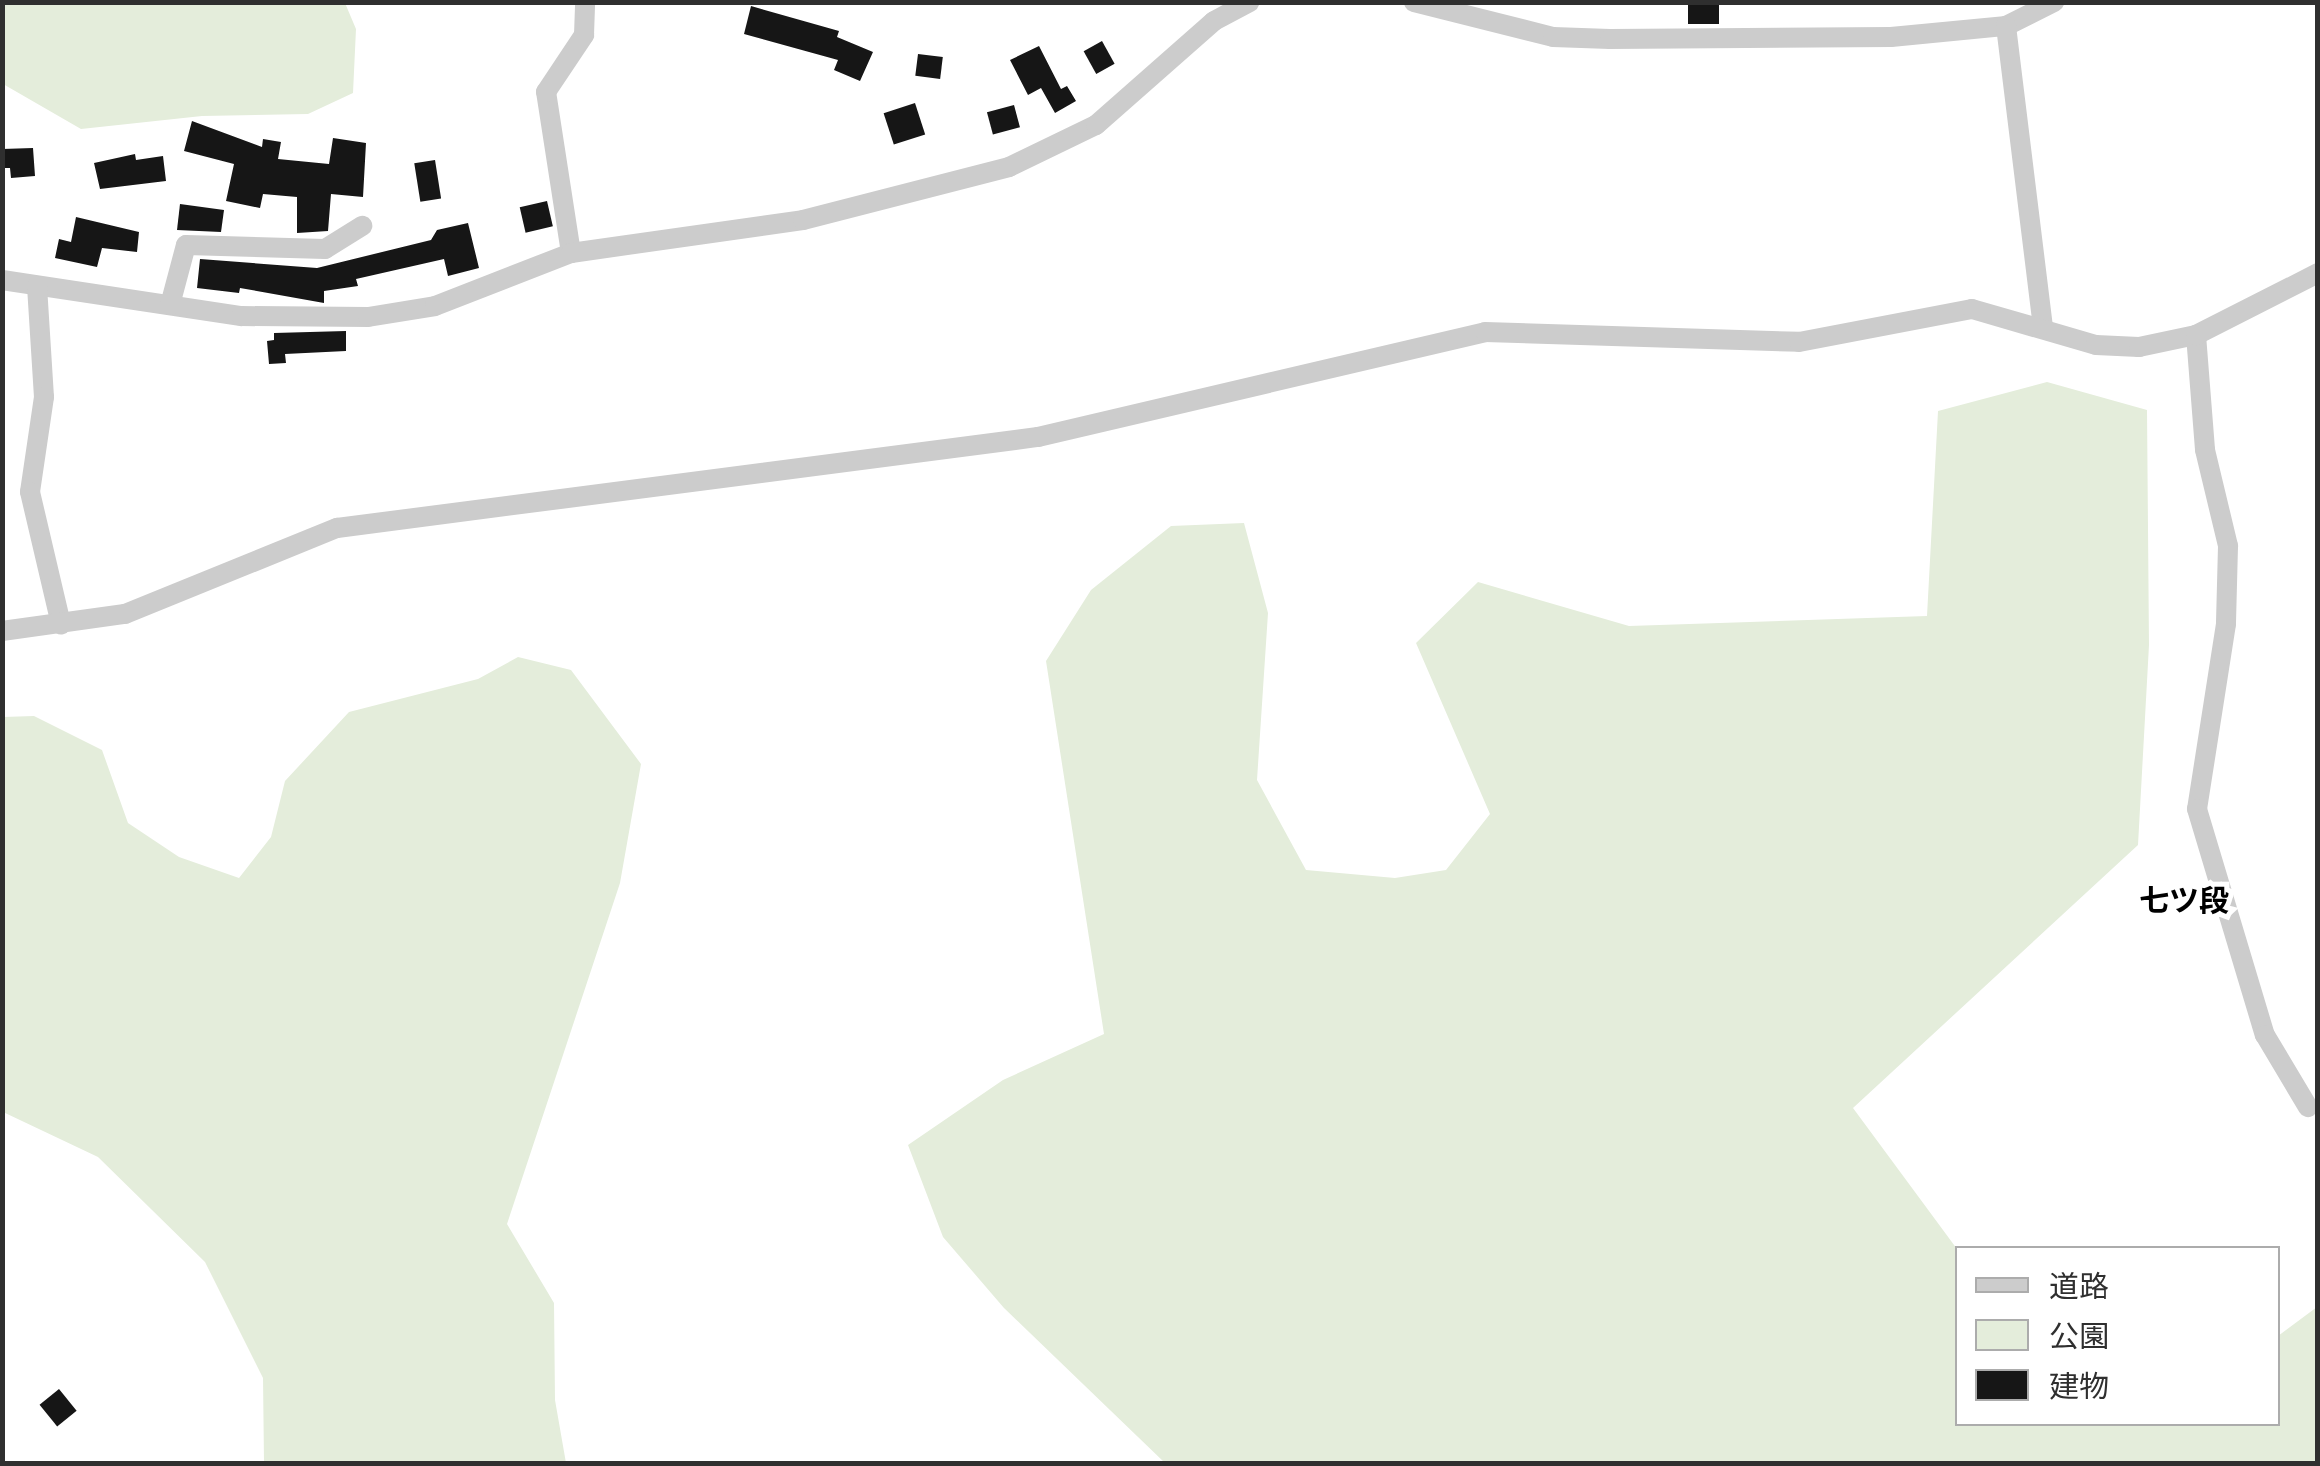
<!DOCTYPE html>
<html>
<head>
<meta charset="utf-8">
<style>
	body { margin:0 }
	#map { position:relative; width:2320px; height:1466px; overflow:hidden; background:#fff; font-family:"Nunito Sans","Noto Sans JP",sans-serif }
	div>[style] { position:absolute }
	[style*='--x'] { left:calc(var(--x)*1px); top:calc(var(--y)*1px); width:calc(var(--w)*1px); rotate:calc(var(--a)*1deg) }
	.green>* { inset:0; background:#e4eddb }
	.building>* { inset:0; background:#161616; transform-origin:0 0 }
	.minor>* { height:20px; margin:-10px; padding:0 10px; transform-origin:10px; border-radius:10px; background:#ccc }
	span { translate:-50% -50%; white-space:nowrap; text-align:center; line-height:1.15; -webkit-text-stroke:10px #fff; paint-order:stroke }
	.quarter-label { font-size:30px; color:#000; font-weight:700 }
	.frame { position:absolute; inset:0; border:5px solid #2f2f2f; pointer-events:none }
	.legend { position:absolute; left:1955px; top:1246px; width:325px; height:180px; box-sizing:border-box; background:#fff; border:2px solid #acacac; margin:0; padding:12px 18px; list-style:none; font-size:30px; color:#2f2f2f }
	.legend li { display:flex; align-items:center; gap:20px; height:50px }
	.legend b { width:50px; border:2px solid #acacac }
</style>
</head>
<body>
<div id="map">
	<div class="green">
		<i style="clip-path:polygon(3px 2px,345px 3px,356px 29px,353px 93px,308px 114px,202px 116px,81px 129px,3px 84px)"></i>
		<i style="clip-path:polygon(2047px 382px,2147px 410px,2149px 645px,2138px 845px,1853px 1108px,1957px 1249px,1958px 1424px,2278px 1424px,2278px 1336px,2317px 1307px,2317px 1463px,1165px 1463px,1004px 1308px,943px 1237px,908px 1145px,1003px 1080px,1104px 1034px,1046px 661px,1091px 590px,1171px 526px,1244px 523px,1268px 613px,1257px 780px,1306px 870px,1395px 878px,1446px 870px,1490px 814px,1416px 643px,1478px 582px,1629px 626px,1927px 616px,1938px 411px)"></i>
		<i style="clip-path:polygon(518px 657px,571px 670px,641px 764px,620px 883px,507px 1224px,554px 1303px,555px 1400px,566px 1463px,264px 1463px,263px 1378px,205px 1262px,98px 1157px,3px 1112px,3px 717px,34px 716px,102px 750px,128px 823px,179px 857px,239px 878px,271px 837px,285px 781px,349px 712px,478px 679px)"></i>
	</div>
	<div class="building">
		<i style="left:1688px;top:2px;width:31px;height:22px"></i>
		<i style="clip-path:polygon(751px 6px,839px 31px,837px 37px,873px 52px,860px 81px,834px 70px,838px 60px,744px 34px)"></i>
		<i style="left:1102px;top:41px;width:26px;height:21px;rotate:61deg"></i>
		<i style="clip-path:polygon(1039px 46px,1061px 89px,1067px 86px,1076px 101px,1055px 113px,1041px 88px,1028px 95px,1010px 60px)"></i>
		<i style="left:918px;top:54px;width:25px;height:22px;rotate:7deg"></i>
		<i style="left:915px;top:103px;width:33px;height:33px;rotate:72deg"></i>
		<i style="left:1014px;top:105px;width:23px;height:28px;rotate:75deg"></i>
		<i style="clip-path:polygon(192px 121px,262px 147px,263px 139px,281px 142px,278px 159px,329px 164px,333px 138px,366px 143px,363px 197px,331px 194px,328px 231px,297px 233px,297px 197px,263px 194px,260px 208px,226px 201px,234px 164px,184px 151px)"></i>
		<i style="clip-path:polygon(33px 148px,35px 176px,11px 178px,10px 168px,2px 168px,2px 149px)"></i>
		<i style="clip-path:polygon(135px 154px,136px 160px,163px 156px,166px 181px,100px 189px,94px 163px)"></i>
		<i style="left:435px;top:160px;width:39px;height:21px;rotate:81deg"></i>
		<i style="left:547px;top:201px;width:26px;height:28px;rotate:77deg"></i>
		<i style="clip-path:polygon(180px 204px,224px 210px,221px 232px,177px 230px)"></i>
		<i style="clip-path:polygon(76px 217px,139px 232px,137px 252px,102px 248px,97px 267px,55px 258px,59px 239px,71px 242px)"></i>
		<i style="clip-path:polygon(468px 223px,479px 268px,448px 276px,444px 259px,356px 279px,358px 286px,324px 291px,324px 303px,240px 288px,239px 293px,197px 288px,200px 259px,317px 268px,431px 240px,437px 230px)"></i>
		<i style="clip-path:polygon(346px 331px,346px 351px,285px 354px,286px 363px,269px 364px,267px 341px,274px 340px,274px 333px)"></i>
		<i style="left:59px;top:1389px;width:28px;height:25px;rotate:51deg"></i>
	</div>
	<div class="minor">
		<i style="--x:1414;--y:2;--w:143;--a:14.1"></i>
		<i style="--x:1553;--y:37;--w:57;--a:2"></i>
		<i style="--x:1610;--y:39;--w:281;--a:-0.4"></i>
		<i style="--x:1891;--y:37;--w:116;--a:-5.5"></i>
		<i style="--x:2006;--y:26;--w:54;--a:-26.6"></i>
		<i style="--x:2006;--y:26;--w:305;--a:83"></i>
		<i style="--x:571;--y:253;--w:163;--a:-98.8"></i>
		<i style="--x:546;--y:92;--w:69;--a:-56.3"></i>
		<i style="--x:584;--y:35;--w:33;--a:-88"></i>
		<i style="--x:2;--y:280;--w:242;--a:8.6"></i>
		<i style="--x:241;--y:316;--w:127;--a:0.5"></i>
		<i style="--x:368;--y:317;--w:68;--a:-9.3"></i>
		<i style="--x:435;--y:306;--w:146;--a:-21.3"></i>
		<i style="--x:571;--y:253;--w:234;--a:-8.1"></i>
		<i style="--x:803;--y:220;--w:213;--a:-14.4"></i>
		<i style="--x:1009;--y:167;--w:97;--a:-25.8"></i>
		<i style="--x:1096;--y:125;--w:157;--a:-41.4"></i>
		<i style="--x:1214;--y:21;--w:40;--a:-28"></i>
		<i style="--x:37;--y:286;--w:111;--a:86.4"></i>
		<i style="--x:44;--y:397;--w:96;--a:98.4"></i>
		<i style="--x:30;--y:492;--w:136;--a:76.8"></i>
		<i style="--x:170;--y:305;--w:62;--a:-75.1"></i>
		<i style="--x:186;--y:245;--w:139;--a:1.6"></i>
		<i style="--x:325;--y:249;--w:44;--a:-31.9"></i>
		<i style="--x:2196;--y:335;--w:115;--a:85.5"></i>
		<i style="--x:2205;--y:450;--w:99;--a:76.5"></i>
		<i style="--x:2228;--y:546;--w:78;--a:91.5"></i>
		<i style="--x:2226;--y:624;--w:187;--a:98.9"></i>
		<i style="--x:2197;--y:809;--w:236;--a:73.3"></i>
		<i style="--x:2265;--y:1035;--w:84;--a:59.2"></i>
		<i style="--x:2;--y:631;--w:124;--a:-7.9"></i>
		<i style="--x:125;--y:614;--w:229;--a:-22.1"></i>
		<i style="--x:337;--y:528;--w:707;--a:-7.4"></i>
		<i style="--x:1038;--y:437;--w:459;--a:-13.2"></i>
		<i style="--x:1485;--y:332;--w:314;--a:1.8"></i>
		<i style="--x:1799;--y:342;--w:176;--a:-10.8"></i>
		<i style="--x:1972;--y:309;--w:129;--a:16.2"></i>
		<i style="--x:2096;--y:345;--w:43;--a:2.7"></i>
		<i style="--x:2139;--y:347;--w:58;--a:-11.9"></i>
		<i style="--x:2196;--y:335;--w:137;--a:-26.9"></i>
	</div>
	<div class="quarter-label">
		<span style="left:2184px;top:902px">七ツ段</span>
	</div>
	<div class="frame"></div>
	<ul class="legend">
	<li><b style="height:12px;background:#ccc"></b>道路</li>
	<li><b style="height:28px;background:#e4eddb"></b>公園</li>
	<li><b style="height:28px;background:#161616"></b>建物</li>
	</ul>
</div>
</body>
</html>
